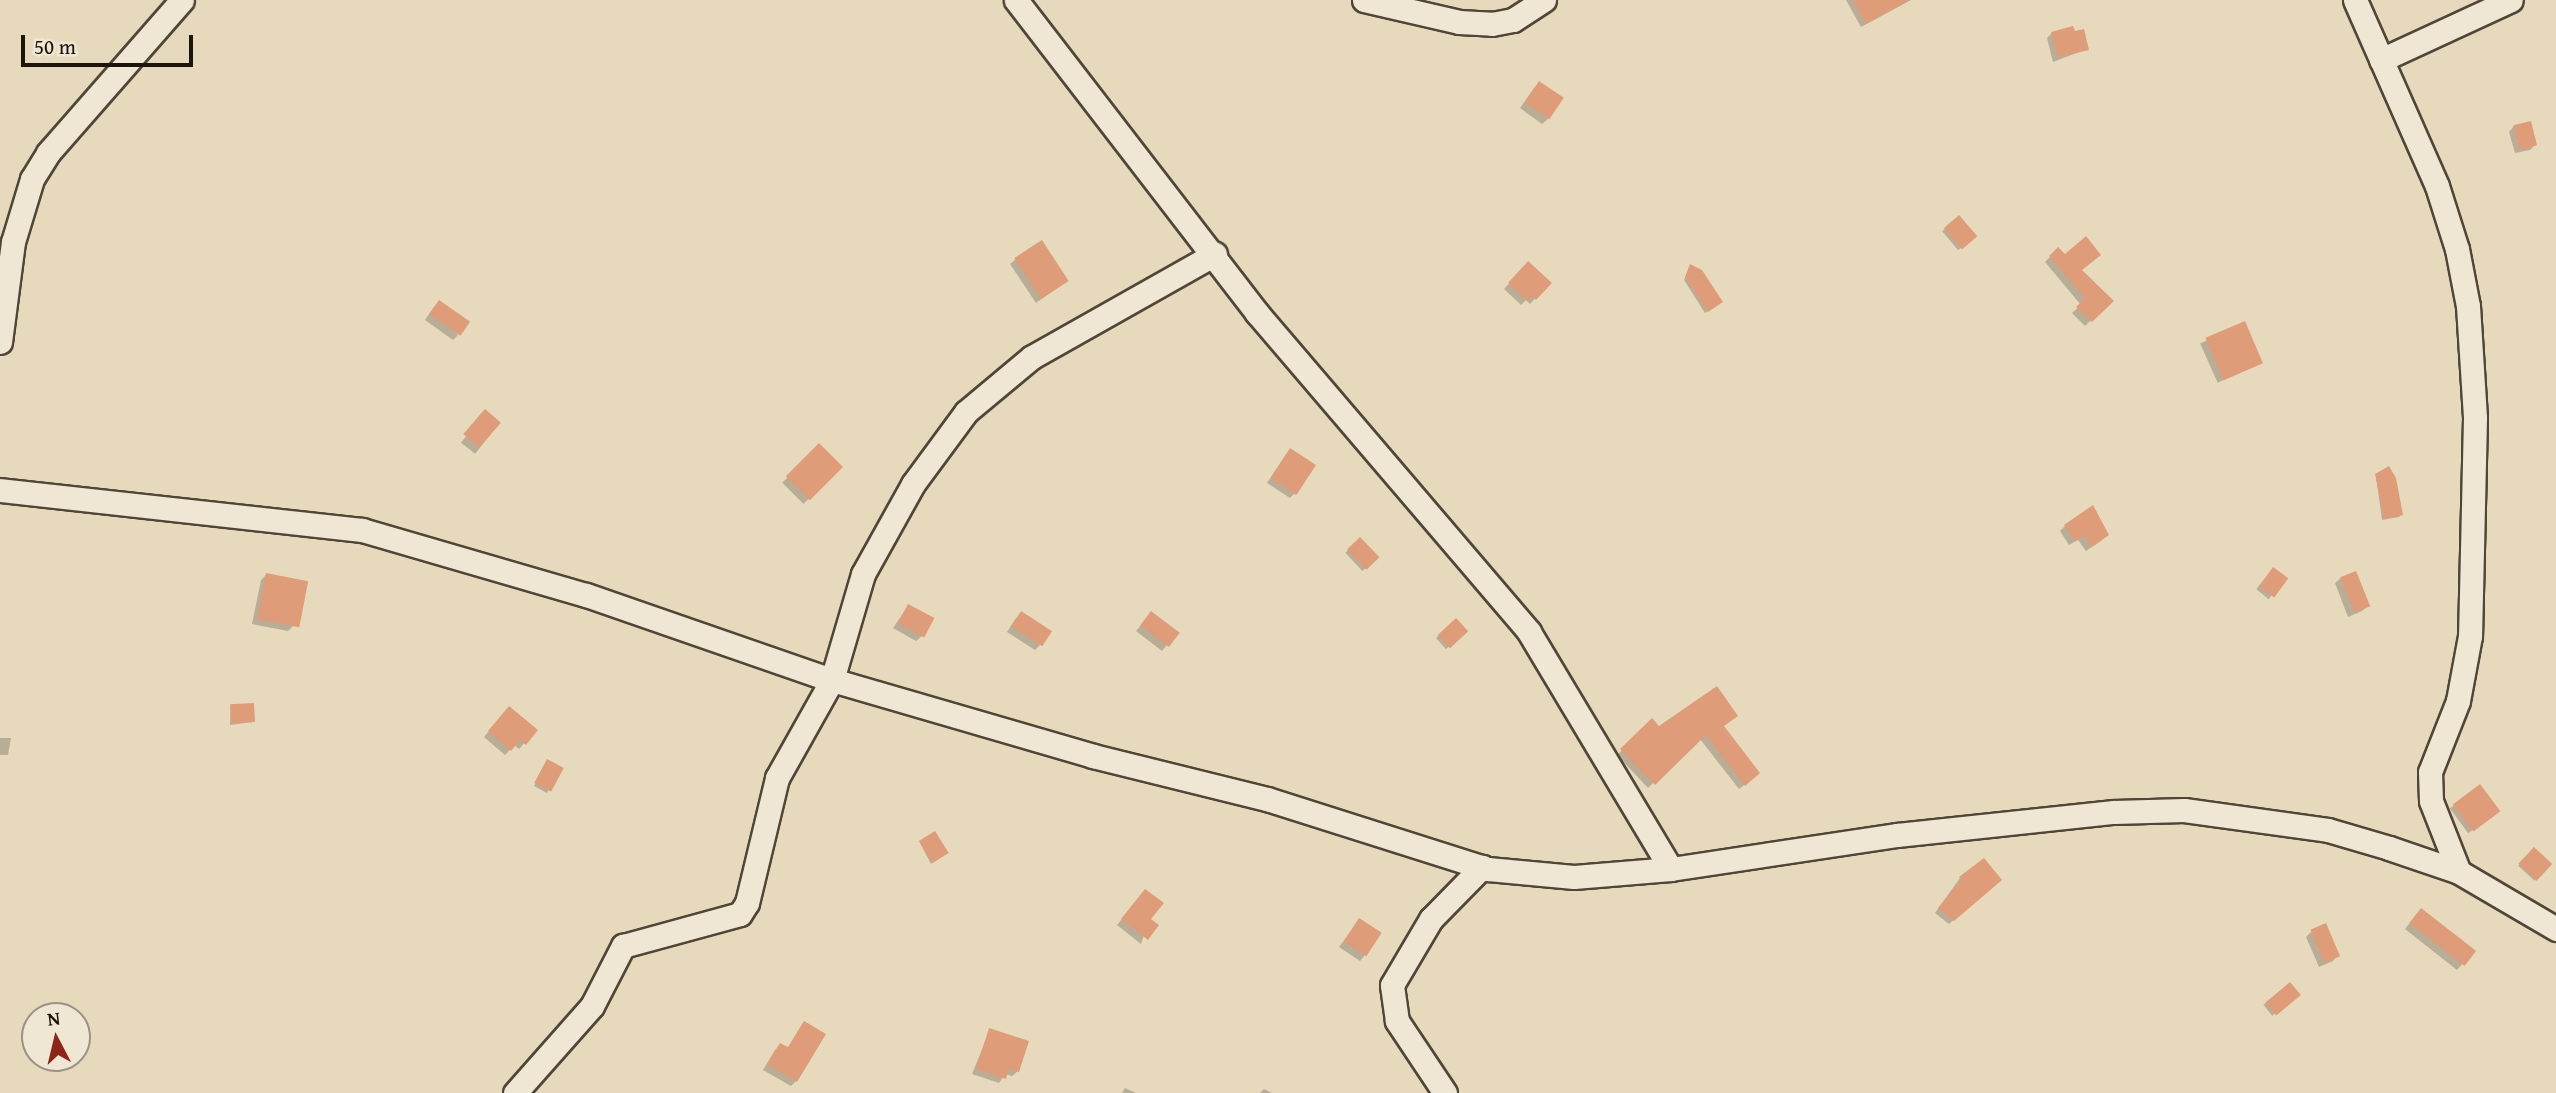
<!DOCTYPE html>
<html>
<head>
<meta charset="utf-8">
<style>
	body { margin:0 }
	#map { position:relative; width:2556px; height:1093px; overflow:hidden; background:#e7d9bc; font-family:"Gentium Book Plus",serif }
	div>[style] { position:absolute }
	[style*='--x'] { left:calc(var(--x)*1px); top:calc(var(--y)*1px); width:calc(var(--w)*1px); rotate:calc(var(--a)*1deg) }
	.shadow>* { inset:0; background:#0003; transform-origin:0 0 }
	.building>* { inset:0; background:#df9c79; transform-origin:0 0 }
	.roads { filter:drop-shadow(2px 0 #504638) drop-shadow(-2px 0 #504638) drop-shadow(0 2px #504638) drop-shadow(0 -2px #504638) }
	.minor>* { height:23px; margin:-11.5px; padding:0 11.5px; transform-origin:11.5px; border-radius:11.5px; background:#efe6d3 }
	span { translate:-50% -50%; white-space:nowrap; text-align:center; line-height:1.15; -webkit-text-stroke:5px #efe6d3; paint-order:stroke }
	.north { position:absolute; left:21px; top:1002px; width:70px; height:70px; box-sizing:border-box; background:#efe6d3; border:2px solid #9b9283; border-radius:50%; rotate:353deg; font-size:19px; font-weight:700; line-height:28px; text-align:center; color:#1d150c }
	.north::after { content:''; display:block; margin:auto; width:24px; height:32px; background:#8f2418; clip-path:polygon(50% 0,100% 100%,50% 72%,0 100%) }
	.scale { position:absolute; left:21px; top:35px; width:172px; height:32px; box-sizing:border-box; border:4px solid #1d150c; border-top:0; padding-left:9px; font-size:21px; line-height:24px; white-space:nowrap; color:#1d150c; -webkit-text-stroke:5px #efe6d3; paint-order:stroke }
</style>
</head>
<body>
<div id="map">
	<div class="shadow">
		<i style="clip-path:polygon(1846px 0,1911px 0,1861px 27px)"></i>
		<i style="clip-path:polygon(2052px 33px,2087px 49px,2053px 62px,2047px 38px)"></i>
		<i style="clip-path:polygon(1534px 88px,1548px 119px,1542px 124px,1520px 108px)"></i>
		<i style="clip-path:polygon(2514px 126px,2535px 145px,2530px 150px,2515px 153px,2509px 132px)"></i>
		<i style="left:1959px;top:217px;width:25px;height:22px;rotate:50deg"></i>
		<i style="clip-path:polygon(2058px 249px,2111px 301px,2085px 326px,2072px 313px,2081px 305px,2045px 262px)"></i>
		<i style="clip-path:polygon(1016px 259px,1067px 281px,1036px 303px,1010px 264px)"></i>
		<i style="clip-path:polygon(1528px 263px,1549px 283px,1530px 304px,1526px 300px,1521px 305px,1504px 289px)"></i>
		<i style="clip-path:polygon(1689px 269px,1719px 304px,1705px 313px,1684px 280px)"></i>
		<i style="clip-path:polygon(434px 307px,458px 335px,453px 340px,425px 320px)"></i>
		<i style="left:2244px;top:324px;width:43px;height:48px;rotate:66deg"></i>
		<i style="left:485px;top:412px;width:18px;height:39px;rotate:38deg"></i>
		<i style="left:819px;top:446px;width:30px;height:52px;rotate:45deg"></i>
		<i style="clip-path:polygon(1285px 456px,1295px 493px,1290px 498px,1267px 483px)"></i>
		<i style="clip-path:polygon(2376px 476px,2401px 515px,2399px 517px,2382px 520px)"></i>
		<i style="clip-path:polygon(2065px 526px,2102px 540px,2086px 551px,2078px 540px,2069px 545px,2060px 531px)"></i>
		<i style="left:1360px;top:539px;width:25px;height:20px;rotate:47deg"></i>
		<i style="left:2273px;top:569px;width:16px;height:26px;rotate:40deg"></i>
		<i style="clip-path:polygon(266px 575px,293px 626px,288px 631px,252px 624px,261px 580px)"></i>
		<i style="clip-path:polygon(2341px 578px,2368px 606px,2362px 611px,2348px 617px,2335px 583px)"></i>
		<i style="clip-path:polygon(908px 606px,922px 636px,916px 641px,893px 628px)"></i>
		<i style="clip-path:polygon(1016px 618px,1040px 645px,1035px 650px,1007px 632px)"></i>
		<i style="clip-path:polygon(1146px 619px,1177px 633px,1162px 651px,1136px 631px)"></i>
		<i style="left:1456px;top:620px;width:15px;height:27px;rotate:48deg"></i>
		<i style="clip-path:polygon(231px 706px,253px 722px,230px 725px)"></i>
		<i style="clip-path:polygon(504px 713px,536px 730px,519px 749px,514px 745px,505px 755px,484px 737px)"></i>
		<i style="clip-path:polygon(1652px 721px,1659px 728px,1722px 727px,1753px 778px,1739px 789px,1700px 739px,1648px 788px,1617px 755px)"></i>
		<i style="clip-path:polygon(0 738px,11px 738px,8px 755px,0 755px)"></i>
		<i style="clip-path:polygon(546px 764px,561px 769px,547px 793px,534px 786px)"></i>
		<i style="left:2475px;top:790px;width:31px;height:31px;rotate:54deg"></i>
		<i style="clip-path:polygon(920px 843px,944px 855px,931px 864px)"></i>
		<i style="left:2534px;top:849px;width:22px;height:23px;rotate:43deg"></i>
		<i style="clip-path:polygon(1960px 878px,1995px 884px,1949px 924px,1935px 913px)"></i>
		<i style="clip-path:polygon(1140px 896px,1149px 919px,1141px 944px,1117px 925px)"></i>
		<i style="clip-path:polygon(2416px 915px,2474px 951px,2457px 970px,2405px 929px)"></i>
		<i style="clip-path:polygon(1359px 920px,1365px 955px,1360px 961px,1339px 947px)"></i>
		<i style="clip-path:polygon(2311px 932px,2338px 955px,2333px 961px,2319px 967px,2306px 937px)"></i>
		<i style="left:2289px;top:984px;width:14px;height:33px;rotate:51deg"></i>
		<i style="clip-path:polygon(804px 1023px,796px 1081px,791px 1086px,763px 1070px,775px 1050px,781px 1045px,787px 1049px)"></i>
		<i style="clip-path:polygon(990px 1030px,1018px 1071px,1012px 1076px,1005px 1074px,999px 1083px,972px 1074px)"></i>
		<i style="clip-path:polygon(1125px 1088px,1136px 1093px,1122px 1093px)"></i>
		<i style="clip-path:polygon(1264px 1089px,1272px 1093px,1260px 1093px)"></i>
	</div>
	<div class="building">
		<i style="clip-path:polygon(1853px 0,1910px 0,1866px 24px)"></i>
		<i style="clip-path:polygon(2073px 26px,2075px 31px,2084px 29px,2089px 50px,2058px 57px,2051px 32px)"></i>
		<i style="left:1539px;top:81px;width:30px;height:26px;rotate:34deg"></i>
		<i style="left:2531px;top:121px;width:25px;height:18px;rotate:76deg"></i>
		<i style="left:1959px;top:215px;width:28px;height:20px;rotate:49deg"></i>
		<i style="clip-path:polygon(2086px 236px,2101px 255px,2082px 270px,2114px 301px,2092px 322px,2076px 307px,2085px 298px,2049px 256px,2058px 247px,2065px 254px)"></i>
		<i style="left:1042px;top:240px;width:49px;height:33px;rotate:57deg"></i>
		<i style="clip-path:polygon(1528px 261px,1552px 283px,1536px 300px,1532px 296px,1527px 301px,1508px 283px)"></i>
		<i style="clip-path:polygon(1690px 264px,1702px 270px,1723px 302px,1708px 312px,1685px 277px)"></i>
		<i style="left:439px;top:300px;width:38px;height:17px;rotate:35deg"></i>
		<i style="left:2245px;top:321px;width:46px;height:43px;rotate:67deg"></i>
		<i style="left:485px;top:409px;width:21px;height:33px;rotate:41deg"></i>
		<i style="left:819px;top:443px;width:34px;height:47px;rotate:45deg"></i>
		<i style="left:1290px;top:448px;width:31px;height:36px;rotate:33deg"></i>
		<i style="clip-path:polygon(2389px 466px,2396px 478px,2403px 515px,2384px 519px,2375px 474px)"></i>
		<i style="clip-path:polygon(2093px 505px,2109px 535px,2092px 547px,2084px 536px,2075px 541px,2064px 525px)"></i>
		<i style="left:1360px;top:537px;width:28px;height:18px;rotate:46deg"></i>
		<i style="left:2273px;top:567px;width:19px;height:24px;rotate:36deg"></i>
		<i style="left:2356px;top:571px;width:38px;height:17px;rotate:68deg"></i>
		<i style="left:266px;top:573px;width:43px;height:47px;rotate:11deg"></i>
		<i style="left:908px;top:604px;width:30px;height:22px;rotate:28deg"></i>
		<i style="left:1021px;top:611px;width:37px;height:18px;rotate:33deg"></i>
		<i style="left:1151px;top:611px;width:36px;height:18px;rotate:37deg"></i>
		<i style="left:1456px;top:618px;width:18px;height:25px;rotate:47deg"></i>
		<i style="clip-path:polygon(1717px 686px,1738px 716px,1724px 726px,1760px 773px,1745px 786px,1706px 735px,1655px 785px,1620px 749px,1652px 718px,1659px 726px)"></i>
		<i style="left:254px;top:703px;width:19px;height:24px;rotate:87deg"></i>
		<i style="clip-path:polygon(509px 706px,538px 730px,526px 745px,520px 740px,511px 751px,488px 731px)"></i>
		<i style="left:547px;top:759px;width:19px;height:27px;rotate:28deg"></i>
		<i style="left:2480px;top:784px;width:34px;height:34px;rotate:53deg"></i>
		<i style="left:935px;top:831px;width:26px;height:19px;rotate:58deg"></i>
		<i style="left:2534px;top:847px;width:25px;height:23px;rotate:43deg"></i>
		<i style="clip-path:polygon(1984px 858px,2002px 880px,1954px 921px,1938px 908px,1961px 880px,1959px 877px)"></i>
		<i style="clip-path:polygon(1145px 889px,1164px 903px,1151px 919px,1159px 925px,1148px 940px,1121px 919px)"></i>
		<i style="left:2421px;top:908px;width:70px;height:19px;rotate:38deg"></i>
		<i style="left:1359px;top:918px;width:27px;height:28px;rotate:33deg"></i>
		<i style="left:2326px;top:923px;width:36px;height:17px;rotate:67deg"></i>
		<i style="left:2290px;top:982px;width:17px;height:32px;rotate:50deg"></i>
		<i style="clip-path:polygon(804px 1021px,826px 1034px,797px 1082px,767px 1064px,780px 1043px,788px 1047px)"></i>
		<i style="clip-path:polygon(989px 1028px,1029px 1041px,1019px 1072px,1009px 1069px,1006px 1079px,976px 1069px)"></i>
	</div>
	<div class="roads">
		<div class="minor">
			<i style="--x:1016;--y:0;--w:395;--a:52.4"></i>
			<i style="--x:1257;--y:313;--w:419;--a:49.5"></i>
			<i style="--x:1529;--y:632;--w:276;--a:59.1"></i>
			<i style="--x:1364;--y:0;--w:98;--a:13"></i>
			<i style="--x:1459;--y:22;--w:33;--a:3"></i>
			<i style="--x:1492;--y:24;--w:21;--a:-11"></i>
			<i style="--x:1513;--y:20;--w:37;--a:-33"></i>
			<i style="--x:2355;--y:0;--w:203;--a:66.2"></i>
			<i style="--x:2437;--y:186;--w:66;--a:72.4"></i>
			<i style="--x:2457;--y:249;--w:58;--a:79.1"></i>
			<i style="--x:2468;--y:306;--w:112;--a:86.4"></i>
			<i style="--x:2475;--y:418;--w:218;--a:91.3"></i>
			<i style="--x:2470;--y:636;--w:66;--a:100.5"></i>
			<i style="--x:2458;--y:701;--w:76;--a:111.5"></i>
			<i style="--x:2430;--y:772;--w:29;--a:88"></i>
			<i style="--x:2431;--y:801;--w:76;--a:68.5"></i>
			<i style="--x:2381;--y:60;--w:143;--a:-24.8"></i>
			<i style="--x:0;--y:342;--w:101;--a:-82.6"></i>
			<i style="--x:13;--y:242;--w:66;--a:-73.2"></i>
			<i style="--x:32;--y:179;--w:31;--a:-58"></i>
			<i style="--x:48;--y:153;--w:203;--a:-48.8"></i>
			<i style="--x:0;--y:490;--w:364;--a:6.3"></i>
			<i style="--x:362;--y:530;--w:233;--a:16.2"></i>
			<i style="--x:586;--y:595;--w:260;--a:19.1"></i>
			<i style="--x:832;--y:680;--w:272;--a:16.2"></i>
			<i style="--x:1093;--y:756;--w:179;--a:13.9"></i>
			<i style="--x:1267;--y:799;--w:232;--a:17.6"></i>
			<i style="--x:1488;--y:869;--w:86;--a:5.3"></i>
			<i style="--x:1574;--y:877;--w:97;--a:-4.7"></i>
			<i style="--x:1671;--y:869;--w:229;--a:-8.6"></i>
			<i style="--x:1897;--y:835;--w:218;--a:-6.1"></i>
			<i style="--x:2114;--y:812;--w:70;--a:-1.6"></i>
			<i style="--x:2184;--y:810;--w:145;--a:7.9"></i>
			<i style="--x:2328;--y:830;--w:64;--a:16.4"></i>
			<i style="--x:2389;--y:848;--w:74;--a:18.9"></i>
			<i style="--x:2459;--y:872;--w:113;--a:30.4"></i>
			<i style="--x:515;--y:1093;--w:116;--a:-48.5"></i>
			<i style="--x:592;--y:1006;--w:68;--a:-62.7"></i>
			<i style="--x:623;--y:946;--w:121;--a:-15.3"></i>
			<i style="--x:740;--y:914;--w:13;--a:-58"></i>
			<i style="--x:747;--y:903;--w:129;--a:-76.5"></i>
			<i style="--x:777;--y:778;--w:112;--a:-60.7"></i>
			<i style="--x:832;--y:680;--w:110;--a:-73.7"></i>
			<i style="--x:863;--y:574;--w:103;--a:-60.9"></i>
			<i style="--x:913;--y:484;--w:89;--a:-53.6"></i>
			<i style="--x:966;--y:412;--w:86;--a:-39.8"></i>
			<i style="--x:1032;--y:357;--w:210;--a:-29.4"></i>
			<i style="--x:1445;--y:1093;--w:87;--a:-123.7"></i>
			<i style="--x:1397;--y:1021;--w:36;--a:-98"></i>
			<i style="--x:1392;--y:985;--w:77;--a:-59.4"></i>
			<i style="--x:1431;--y:919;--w:73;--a:-45.6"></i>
		</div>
	</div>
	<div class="north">N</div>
	<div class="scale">50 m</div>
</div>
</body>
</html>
